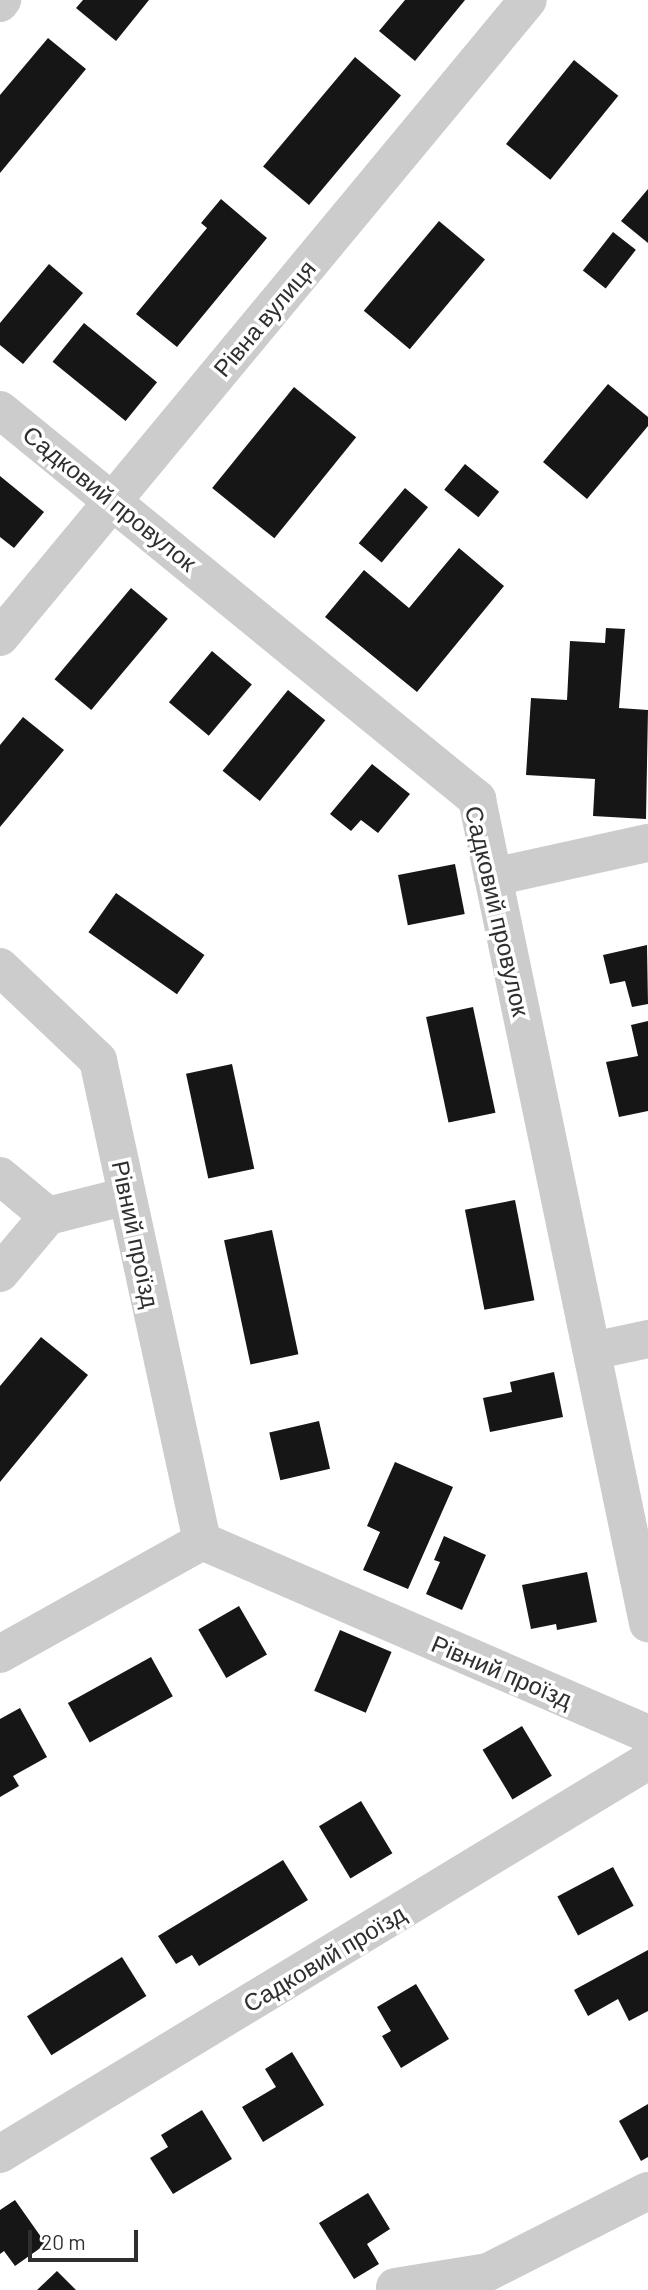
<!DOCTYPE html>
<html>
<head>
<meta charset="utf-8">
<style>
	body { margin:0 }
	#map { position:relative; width:648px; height:2290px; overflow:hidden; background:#fff; font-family:Barlow,sans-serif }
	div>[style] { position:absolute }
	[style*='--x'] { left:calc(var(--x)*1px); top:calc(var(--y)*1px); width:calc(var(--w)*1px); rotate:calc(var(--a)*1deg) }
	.building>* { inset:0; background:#161616; transform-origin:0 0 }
	.minor>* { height:38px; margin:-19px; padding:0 19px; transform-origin:19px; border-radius:19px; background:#ccc }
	span { translate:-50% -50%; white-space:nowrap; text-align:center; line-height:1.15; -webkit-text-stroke:7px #fff; paint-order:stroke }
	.street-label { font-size:24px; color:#2f2f2f }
	.scale { position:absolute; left:28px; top:2230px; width:110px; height:32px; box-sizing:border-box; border:4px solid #2f2f2f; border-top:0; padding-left:9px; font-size:21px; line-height:24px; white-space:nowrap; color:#2f2f2f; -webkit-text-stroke:5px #fff; paint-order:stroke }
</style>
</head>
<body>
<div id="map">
	<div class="building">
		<i style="clip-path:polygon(83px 0,149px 0,116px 41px,76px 8px)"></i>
		<i style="clip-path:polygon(405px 0,465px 0,415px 61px,379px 31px)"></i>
		<i style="clip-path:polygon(48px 38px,86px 69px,0 173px,0 95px)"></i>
		<i style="left:355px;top:57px;width:60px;height:143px;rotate:40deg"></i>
		<i style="left:574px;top:60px;width:57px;height:108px;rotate:39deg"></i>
		<i style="clip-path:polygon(648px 189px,648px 243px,621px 221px)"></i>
		<i style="clip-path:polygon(221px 199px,267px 238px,177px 347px,136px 314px,207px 228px,201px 223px)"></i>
		<i style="left:439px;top:221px;width:60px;height:117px;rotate:40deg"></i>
		<i style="left:613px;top:232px;width:29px;height:49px;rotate:38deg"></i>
		<i style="clip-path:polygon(49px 264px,83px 293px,23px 364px,0 345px,0 323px)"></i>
		<i style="left:84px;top:323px;width:94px;height:50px;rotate:39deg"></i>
		<i style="clip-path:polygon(608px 384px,648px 417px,648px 426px,587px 499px,543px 462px)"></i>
		<i style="left:294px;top:387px;width:80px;height:130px;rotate:39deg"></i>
		<i style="left:465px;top:464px;width:44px;height:33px;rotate:39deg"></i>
		<i style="clip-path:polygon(0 476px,44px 512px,14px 548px,0 537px)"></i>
		<i style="left:405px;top:488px;width:30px;height:72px;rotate:40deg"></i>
		<i style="clip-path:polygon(459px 548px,504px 586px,417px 692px,325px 617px,364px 570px,409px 608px)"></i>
		<i style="left:131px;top:588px;width:48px;height:119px;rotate:40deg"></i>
		<i style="clip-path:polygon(606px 628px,625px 629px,619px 708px,648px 710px,646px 819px,593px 816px,595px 779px,526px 775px,531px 698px,567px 700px,570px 641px,605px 643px)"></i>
		<i style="left:212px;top:651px;width:52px;height:67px;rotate:40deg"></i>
		<i style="left:288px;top:690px;width:48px;height:104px;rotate:39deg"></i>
		<i style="clip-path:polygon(23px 717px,64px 750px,0 827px,0 745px)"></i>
		<i style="clip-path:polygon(372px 764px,410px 794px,378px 833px,361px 820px,351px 831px,330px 814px)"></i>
		<i style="left:455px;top:864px;width:51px;height:58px;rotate:79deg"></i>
		<i style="left:116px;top:893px;width:108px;height:48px;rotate:35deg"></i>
		<i style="clip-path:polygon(647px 945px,648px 1004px,632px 1007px,625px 981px,610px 984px,603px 955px)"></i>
		<i style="left:473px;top:1007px;width:108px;height:48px;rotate:78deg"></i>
		<i style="clip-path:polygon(648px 1021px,648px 1111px,619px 1117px,606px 1062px,638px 1056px,631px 1025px)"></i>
		<i style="left:232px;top:1064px;width:107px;height:47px;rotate:78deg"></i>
		<i style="left:515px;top:1200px;width:102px;height:51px;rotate:79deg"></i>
		<i style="left:272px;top:1230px;width:127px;height:49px;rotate:78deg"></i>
		<i style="clip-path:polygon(41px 1337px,88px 1375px,0 1482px,0 1386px)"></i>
		<i style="clip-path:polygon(554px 1372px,563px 1417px,490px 1432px,483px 1398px,512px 1392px,510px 1382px)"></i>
		<i style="left:319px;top:1421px;width:49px;height:51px;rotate:77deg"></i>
		<i style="clip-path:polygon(395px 1462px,453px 1487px,408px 1589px,363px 1570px,380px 1532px,367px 1526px)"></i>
		<i style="clip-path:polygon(444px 1536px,486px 1555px,462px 1610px,426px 1594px,440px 1562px,434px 1560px)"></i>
		<i style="clip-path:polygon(587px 1572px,597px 1622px,557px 1630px,556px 1624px,531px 1629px,522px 1585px)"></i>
		<i style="left:239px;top:1606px;width:56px;height:47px;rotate:60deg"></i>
		<i style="left:340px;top:1630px;width:56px;height:66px;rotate:23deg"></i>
		<i style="left:151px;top:1657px;width:45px;height:95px;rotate:61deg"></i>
		<i style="clip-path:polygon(20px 1708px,47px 1757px,13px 1776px,19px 1786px,0 1797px,0 1719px)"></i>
		<i style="left:522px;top:1726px;width:58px;height:46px;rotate:59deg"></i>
		<i style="left:361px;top:1801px;width:61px;height:49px;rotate:59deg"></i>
		<i style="clip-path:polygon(283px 1860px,308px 1900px,199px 1966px,192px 1955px,176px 1964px,158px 1936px)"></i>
		<i style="left:613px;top:1867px;width:44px;height:63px;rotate:62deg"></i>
		<i style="clip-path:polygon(648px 1950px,648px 2011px,629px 2021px,618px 1999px,588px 2016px,574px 1990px)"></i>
		<i style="left:122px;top:1957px;width:46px;height:112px;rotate:58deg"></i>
		<i style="clip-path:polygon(416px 1984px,449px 2039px,401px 2068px,382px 2036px,391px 2031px,377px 2007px)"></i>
		<i style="clip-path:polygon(292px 2052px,324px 2105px,263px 2142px,242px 2107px,276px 2087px,265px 2069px)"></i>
		<i style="clip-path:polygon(648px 2104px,648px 2157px,641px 2161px,619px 2121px)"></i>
		<i style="clip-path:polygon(202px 2110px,232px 2159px,173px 2194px,150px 2158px,168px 2147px,161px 2135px)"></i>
		<i style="clip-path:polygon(368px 2193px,390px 2229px,367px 2244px,379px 2264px,354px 2279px,319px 2223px)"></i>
		<i style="clip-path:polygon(15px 2200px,46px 2244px,15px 2266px,4px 2251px,0 2254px,0 2210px)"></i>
		<i style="clip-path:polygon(57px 2271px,76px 2290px,37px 2290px)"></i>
	</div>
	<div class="minor">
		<i style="--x:0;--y:3;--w:4;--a:-56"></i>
		<i style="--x:0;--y:410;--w:616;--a:39.2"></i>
		<i style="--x:477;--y:799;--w:842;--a:78.28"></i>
		<i style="--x:0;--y:637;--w:827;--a:-50.35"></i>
		<i style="--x:493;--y:877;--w:159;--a:-12.4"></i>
		<i style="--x:0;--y:967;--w:135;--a:43.5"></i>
		<i style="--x:98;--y:1060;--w:492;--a:77.8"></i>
		<i style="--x:0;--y:1176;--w:62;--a:39.8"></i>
		<i style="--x:0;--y:1273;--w:75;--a:-49.9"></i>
		<i style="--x:48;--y:1216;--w:81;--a:-14.2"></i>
		<i style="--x:592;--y:1351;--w:57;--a:-12.1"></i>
		<i style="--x:202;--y:1541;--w:486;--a:23.4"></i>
		<i style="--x:0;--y:1654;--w:231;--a:-29.2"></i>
		<i style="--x:0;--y:2154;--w:758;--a:-31.24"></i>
		<i style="--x:395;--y:2287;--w:94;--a:-9.2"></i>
		<i style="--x:488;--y:2272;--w:179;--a:-26.9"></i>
	</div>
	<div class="street-label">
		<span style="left:264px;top:318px;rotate:-50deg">Рівна вулиця</span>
		<span style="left:110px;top:498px;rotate:39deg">Садковий провулок</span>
		<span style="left:498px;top:911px;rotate:77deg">Садковий провулок</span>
		<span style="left:136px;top:1234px;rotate:78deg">Рівний проїзд</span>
		<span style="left:502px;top:1671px;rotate:23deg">Рівний проїзд</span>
		<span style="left:324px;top:1958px;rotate:-31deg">Садковий проїзд</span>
	</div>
	<div class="scale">20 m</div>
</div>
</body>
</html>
